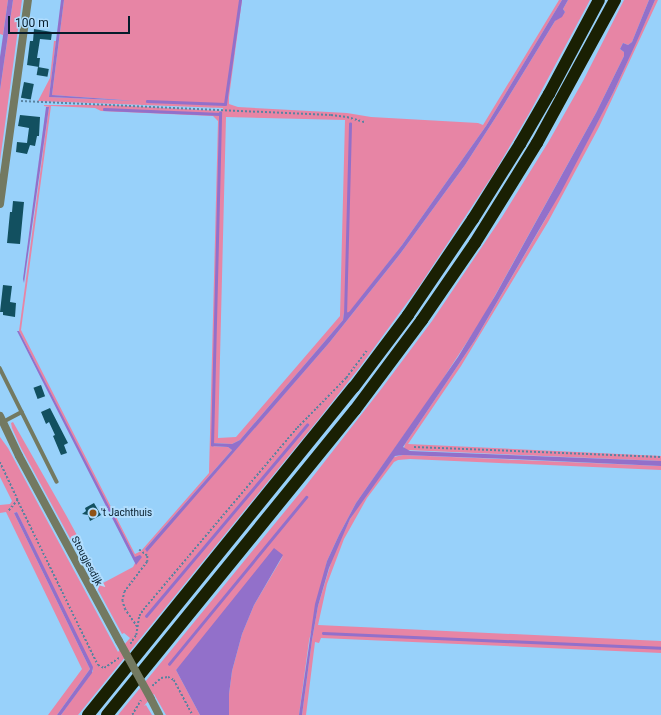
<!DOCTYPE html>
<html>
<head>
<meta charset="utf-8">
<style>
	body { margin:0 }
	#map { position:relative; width:661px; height:715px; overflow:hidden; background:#98d1fa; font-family:Roboto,sans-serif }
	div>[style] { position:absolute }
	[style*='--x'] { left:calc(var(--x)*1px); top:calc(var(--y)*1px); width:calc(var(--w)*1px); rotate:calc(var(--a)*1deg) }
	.green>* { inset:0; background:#e785a5 }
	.water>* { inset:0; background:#9270ca }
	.stream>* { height:2.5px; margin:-1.25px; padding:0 1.25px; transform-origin:1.25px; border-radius:1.25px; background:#9270ca }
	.building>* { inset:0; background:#125060; transform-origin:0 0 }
	.path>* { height:1.5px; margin-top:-0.75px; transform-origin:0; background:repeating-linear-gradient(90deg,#5983a1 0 2px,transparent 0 4px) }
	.service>* { height:3.5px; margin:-1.75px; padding:0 1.75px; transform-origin:1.75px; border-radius:1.75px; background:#737961 }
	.tertiary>* { height:8px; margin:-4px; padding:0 4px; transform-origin:4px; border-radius:4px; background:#737961 }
	.motorway>* { height:12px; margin:-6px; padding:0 6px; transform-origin:6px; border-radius:6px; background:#1a2003 }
	.tertiary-bridge>* { height:8px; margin:-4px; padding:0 4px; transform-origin:4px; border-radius:4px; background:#737961 }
	.dots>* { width:11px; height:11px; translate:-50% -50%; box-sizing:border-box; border:2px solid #b0ddfe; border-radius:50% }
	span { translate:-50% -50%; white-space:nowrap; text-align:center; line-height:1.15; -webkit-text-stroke:4px #b0ddfe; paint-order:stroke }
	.poi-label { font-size:10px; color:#051c2b }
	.left { translate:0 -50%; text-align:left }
	.street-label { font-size:10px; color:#051c2b }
	.scale { position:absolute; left:8px; top:16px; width:122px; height:18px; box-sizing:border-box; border:2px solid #051c2b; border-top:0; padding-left:5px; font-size:12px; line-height:14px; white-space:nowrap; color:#051c2b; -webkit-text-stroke:3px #b0ddfe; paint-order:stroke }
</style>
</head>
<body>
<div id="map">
	<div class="green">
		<i style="clip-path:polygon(0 0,8px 0,3px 35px,0 34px)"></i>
		<i style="clip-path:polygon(13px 0,22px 0,0 161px,0 90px)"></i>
		<i style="clip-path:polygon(evenodd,64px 0,242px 0,229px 97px,229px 104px,238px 107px,347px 113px,371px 117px,478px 123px,483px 125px,559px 0,562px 0,486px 126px,402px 245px,349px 313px,344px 313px,343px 320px,240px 440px,232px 444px,211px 443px,211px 446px,228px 447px,232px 450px,145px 549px,147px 551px,329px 343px,400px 254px,465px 165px,503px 106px,555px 21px,565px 12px,563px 9px,568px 0,590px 0,530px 112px,494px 173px,420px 285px,360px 367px,318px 420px,78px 715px,61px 715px,93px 671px,17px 512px,14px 513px,90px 669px,57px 715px,48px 715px,82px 669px,6px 512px,0 513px,0 505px,10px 504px,12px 501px,0 477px,0 437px,8px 448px,118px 652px,130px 638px,124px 633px,122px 634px,21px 448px,12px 428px,11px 423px,13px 422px,66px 515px,103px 583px,133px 567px,138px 557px,135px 557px,113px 516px,19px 331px,49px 107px,44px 106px,44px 105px,107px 105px,223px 111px,223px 108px,38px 101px,50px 78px,54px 41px,56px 41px,49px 97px,136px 101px,52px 95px,64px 0,51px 106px,95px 108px,101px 111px,213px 116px,218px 121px,209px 473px,141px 551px,135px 554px,21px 330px,51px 106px,64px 0,226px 117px,345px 120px,340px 316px,236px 437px,218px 438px,226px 117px)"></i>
		<i style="clip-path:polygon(624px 0,649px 0,632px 42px,628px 45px,623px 43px,620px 49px,624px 52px,624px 56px,596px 113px,482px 319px,435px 391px,356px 503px,339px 535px,327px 561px,309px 641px,299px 715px,229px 715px,229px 694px,232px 671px,242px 634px,254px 605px,283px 556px,176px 670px,200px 715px,166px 715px,154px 694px,144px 706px,146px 705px,152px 715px,118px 715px,304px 488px,382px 388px,432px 321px,502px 217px,549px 141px,583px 81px)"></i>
		<i style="clip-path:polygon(655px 0,658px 0,599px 127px,548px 222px,461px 366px,408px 444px,661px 456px,661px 461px,406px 450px,404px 448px,405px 444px,475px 340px,545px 220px,613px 93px)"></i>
		<i style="clip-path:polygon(403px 455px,661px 466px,661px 470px,410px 459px,398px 460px,394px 462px,367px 498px,344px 539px,327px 584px,318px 625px,661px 641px,661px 653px,321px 638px,319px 643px,315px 642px,306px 715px,302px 715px,312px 640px,318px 606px,333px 556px,350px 519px,361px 502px,394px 457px)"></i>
	</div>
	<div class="water">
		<i style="clip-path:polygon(8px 0,13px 0,0 90px,0 57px)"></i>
		<i style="clip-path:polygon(61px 0,64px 0,52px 95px,136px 101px,49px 97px)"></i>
		<i style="clip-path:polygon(562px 0,568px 0,563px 9px,565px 12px,562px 17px,555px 21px,503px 106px,465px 165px,400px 254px,329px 343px,147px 552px,145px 549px,232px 450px,228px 447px,211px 446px,211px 443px,232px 444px,240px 440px,343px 320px,344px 313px,349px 312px,402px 245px,486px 126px)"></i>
		<i style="clip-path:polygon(649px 0,655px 0,637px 41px,613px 93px,561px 192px,475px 340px,403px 447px,410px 451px,661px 461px,661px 466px,511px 459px,403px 455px,395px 456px,350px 519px,329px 568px,318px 606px,312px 640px,302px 715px,299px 715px,315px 604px,327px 561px,339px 535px,356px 503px,458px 357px,495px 296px,596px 113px,624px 56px,624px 52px,620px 49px,623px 43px,628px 45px,632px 42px)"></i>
		<i style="clip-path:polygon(46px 107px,49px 107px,24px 283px,23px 279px)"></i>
		<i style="clip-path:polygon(17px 331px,19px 331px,135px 557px,140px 555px,142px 557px,136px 565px)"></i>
		<i style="clip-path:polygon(17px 512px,93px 667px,92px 673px,61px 715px,57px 715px,90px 669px,14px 513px)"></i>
		<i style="clip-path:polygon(274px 548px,283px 555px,254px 605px,242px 634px,232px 671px,229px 694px,229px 715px,200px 715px,176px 670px)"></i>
	</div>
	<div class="stream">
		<i style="--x:147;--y:101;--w:78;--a:2.2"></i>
		<i style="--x:225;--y:104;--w:105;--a:-81.8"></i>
		<i style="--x:104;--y:109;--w:116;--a:2.5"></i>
		<i style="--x:345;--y:316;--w:192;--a:-88.5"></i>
		<i style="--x:212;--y:445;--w:332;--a:-88.6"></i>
		<i style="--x:146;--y:616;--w:250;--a:-49.9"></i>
		<i style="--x:323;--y:633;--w:338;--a:2.5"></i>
		<i style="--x:169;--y:664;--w:216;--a:-50.6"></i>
	</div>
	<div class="building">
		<i style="clip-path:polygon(34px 29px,52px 32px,51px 40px,40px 39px,37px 58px,40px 58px,39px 67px,27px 65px,30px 41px,33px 41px)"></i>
		<i style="left:38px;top:67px;width:11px;height:8px;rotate:10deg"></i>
		<i style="left:24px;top:82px;width:10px;height:16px;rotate:11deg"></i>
		<i style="clip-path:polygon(20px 115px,40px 117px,39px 136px,37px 136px,35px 146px,30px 145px,27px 154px,16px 152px,17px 142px,27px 143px,29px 128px,18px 126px)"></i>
		<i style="clip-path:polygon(13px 201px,24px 202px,20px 244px,7px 243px,10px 212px,12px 212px)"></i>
		<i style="clip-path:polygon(3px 285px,12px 286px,10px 302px,16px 303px,15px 317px,3px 315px,3px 312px,0 312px)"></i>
		<i style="left:41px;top:385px;width:12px;height:8px;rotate:70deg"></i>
		<i style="clip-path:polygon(50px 408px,68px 443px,64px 445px,67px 453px,61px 455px,53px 436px,55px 435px,49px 422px,46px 424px,41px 412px)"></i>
		<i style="clip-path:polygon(94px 503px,101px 515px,90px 521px,88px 515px,82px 514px,86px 511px,85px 508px)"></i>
	</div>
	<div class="path">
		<i style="--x:21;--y:101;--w:310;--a:2.6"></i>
		<i style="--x:331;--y:115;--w:16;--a:7"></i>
		<i style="--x:347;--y:117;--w:18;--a:16"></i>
		<i style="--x:414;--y:447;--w:247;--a:2.3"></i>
		<i style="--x:0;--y:462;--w:42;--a:64.7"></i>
		<i style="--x:18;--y:500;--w:16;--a:130"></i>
		<i style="--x:17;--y:499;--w:185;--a:64"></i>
		<i style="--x:98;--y:665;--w:7;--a:27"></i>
		<i style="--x:104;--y:668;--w:18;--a:-34"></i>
		<i style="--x:137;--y:627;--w:21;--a:-125"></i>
		<i style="--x:125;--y:610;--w:9;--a:-108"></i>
		<i style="--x:122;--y:601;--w:9;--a:-77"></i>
		<i style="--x:124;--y:592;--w:38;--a:-53"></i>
		<i style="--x:147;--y:562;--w:6;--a:-90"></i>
		<i style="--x:147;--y:556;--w:10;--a:-143"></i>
		<i style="--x:130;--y:644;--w:11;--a:-56"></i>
		<i style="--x:136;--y:635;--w:19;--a:-81"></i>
		<i style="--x:139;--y:616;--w:7;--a:-56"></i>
		<i style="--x:143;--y:610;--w:238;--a:-49.8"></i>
		<i style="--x:297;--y:428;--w:70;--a:-45.6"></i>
		<i style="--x:346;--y:378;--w:34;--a:-53"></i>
		<i style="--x:152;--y:686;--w:12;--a:-42"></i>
		<i style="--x:161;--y:678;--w:7;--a:-8"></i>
		<i style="--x:168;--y:677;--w:7;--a:27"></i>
		<i style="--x:174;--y:680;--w:40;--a:62"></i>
		<i style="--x:132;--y:715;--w:17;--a:-59"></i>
	</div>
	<div class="service">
		<i style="--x:0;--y:368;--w:127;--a:63.4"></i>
		<i style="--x:3;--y:422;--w:21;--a:-28"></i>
	</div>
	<div class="tertiary">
		<i style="--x:0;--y:204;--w:206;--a:-82.2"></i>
		<i style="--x:0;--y:416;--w:44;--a:64.6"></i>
		<i style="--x:19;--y:456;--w:210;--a:61.6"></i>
		<i style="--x:151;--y:699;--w:18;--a:63"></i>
	</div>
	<div class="motorway">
		<i style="--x:88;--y:715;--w:422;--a:-51"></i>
		<i style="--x:354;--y:387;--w:90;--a:-53.1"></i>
		<i style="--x:408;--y:315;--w:116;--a:-55.9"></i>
		<i style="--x:473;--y:219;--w:89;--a:-57.9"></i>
		<i style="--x:520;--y:144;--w:58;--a:-59.9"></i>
		<i style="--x:549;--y:94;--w:106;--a:-62"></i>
		<i style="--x:107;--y:715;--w:393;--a:-50.9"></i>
		<i style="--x:355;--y:410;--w:112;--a:-53.3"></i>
		<i style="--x:422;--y:320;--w:93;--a:-55.5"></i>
		<i style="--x:475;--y:243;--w:118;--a:-58.2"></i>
		<i style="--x:537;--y:143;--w:163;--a:-61.4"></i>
	</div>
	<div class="tertiary-bridge">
		<i style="--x:119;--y:641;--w:66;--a:61.1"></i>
	</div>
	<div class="dots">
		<i style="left:93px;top:513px;background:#905316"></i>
	</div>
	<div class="poi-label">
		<span class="left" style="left:101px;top:513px">'t Jachthuis</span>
	</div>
	<div class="street-label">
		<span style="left:87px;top:561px;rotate:62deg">Stougjesdijk</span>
	</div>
	<div class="scale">100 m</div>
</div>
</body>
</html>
